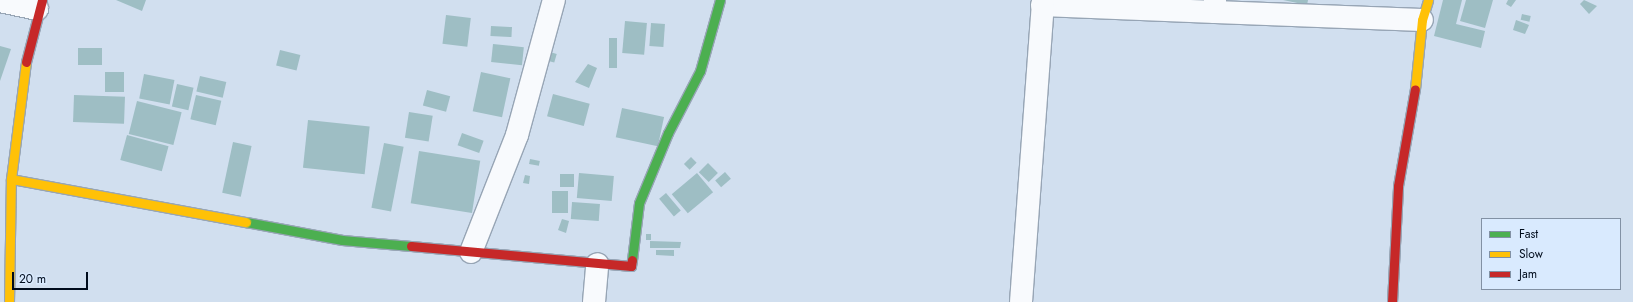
<!DOCTYPE html>
<html>
<head>
<meta charset="utf-8">
<style>
	body { margin:0 }
	#map { position:relative; width:1633px; height:302px; overflow:hidden; background:#d1dfef; font-family:Jost,sans-serif }
	div>[style] { position:absolute }
	[style*='--x'] { left:calc(var(--x)*1px); top:calc(var(--y)*1px); width:calc(var(--w)*1px); rotate:calc(var(--a)*1deg) }
	.building>* { inset:0; background:#9ebec4; transform-origin:0 0 }
	.roads { filter:drop-shadow(1px 0 #97a5b5) drop-shadow(-1px 0 #97a5b5) drop-shadow(0 1px #97a5b5) drop-shadow(0 -1px #97a5b5) }
	.street>* { height:22px; margin:-11px; padding:0 11px; transform-origin:11px; border-radius:11px; background:#f8fafd }
	.fast>* { height:9px; margin:-4.5px; padding:0 4.5px; transform-origin:4.5px; border-radius:4.5px; background:#4caf50 }
	.slow>* { height:9px; margin:-4.5px; padding:0 4.5px; transform-origin:4.5px; border-radius:4.5px; background:#ffc107 }
	.jam>* { height:9px; margin:-4.5px; padding:0 4.5px; transform-origin:4.5px; border-radius:4.5px; background:#c62828 }
	span { translate:-50% -50%; white-space:nowrap; text-align:center; line-height:1.15; -webkit-text-stroke:3px #d9eafe; paint-order:stroke }
	.legend { position:absolute; left:1481px; top:218px; width:140px; height:72px; box-sizing:border-box; background:#d9eafe; border:1px solid #8291a4; margin:0; padding:5px 7px; list-style:none; font-size:12px; color:#000c1c }
	.legend li { display:flex; align-items:center; gap:8px; height:20px }
	.legend b { width:20px; border:1px solid #8291a4 }
	.scale { position:absolute; left:12px; top:272px; width:76px; height:18px; box-sizing:border-box; border:2px solid #000c1c; border-top:0; padding-left:5px; font-size:12px; line-height:14px; white-space:nowrap; color:#000c1c; -webkit-text-stroke:3px #d9eafe; paint-order:stroke }
</style>
</head>
<body>
<div id="map">
	<div class="building">
		<i style="clip-path:polygon(116px 0,146px 0,142px 11px)"></i>
		<i style="clip-path:polygon(1283px 0,1308px 0,1307px 5px)"></i>
		<i style="clip-path:polygon(1443px 0,1462px 0,1456px 24px,1485px 31px,1481px 48px,1434px 36px)"></i>
		<i style="clip-path:polygon(1466px 0,1493px 0,1485px 28px,1460px 21px)"></i>
		<i style="clip-path:polygon(1508px 0,1516px 0,1511px 7px,1506px 4px)"></i>
		<i style="clip-path:polygon(1584px 0,1597px 6px,1589px 14px,1580px 4px)"></i>
		<i style="left:1522px;top:14px;width:9px;height:6px;rotate:13deg"></i>
		<i style="left:446px;top:15px;width:25px;height:29px;rotate:7deg"></i>
		<i style="clip-path:polygon(1516px 20px,1529px 25px,1525px 34px,1513px 30px)"></i>
		<i style="left:625px;top:21px;width:22px;height:32px;rotate:5deg"></i>
		<i style="left:651px;top:23px;width:14px;height:23px;rotate:4deg"></i>
		<i style="left:491px;top:26px;width:21px;height:10px;rotate:3deg"></i>
		<i style="left:609px;top:38px;width:8px;height:30px"></i>
		<i style="left:493px;top:44px;width:31px;height:18px;rotate:6deg"></i>
		<i style="clip-path:polygon(0 46px,11px 49px,0 81px)"></i>
		<i style="left:78px;top:48px;width:24px;height:17px"></i>
		<i style="left:280px;top:50px;width:21px;height:16px;rotate:14deg"></i>
		<i style="left:550px;top:52px;width:7px;height:9px;rotate:16deg"></i>
		<i style="clip-path:polygon(588px 64px,597px 68px,589px 88px,575px 82px)"></i>
		<i style="left:105px;top:72px;width:19px;height:20px"></i>
		<i style="left:481px;top:72px;width:30px;height:40px;rotate:12deg"></i>
		<i style="left:144px;top:74px;width:31px;height:25px;rotate:11deg"></i>
		<i style="left:200px;top:76px;width:27px;height:16px;rotate:13deg"></i>
		<i style="left:177px;top:84px;width:17px;height:23px;rotate:13deg"></i>
		<i style="left:427px;top:90px;width:24px;height:16px;rotate:15deg"></i>
		<i style="left:553px;top:94px;width:38px;height:23px;rotate:15deg"></i>
		<i style="left:74px;top:95px;width:51px;height:27px;rotate:2deg"></i>
		<i style="left:196px;top:95px;width:26px;height:25px;rotate:13deg"></i>
		<i style="left:137px;top:101px;width:46px;height:34px;rotate:14deg"></i>
		<i style="left:622px;top:108px;width:43px;height:30px;rotate:12deg"></i>
		<i style="left:409px;top:112px;width:24px;height:26px;rotate:9deg"></i>
		<i style="left:308px;top:120px;width:62px;height:48px;rotate:6deg"></i>
		<i style="left:462px;top:133px;width:23px;height:13px;rotate:20deg"></i>
		<i style="left:127px;top:135px;width:43px;height:26px;rotate:15deg"></i>
		<i style="left:233px;top:142px;width:19px;height:52px;rotate:12deg"></i>
		<i style="left:384px;top:143px;width:20px;height:66px;rotate:11deg"></i>
		<i style="left:419px;top:151px;width:62px;height:53px;rotate:9deg"></i>
		<i style="left:691px;top:157px;width:8px;height:10px;rotate:45deg"></i>
		<i style="left:530px;top:159px;width:10px;height:5px;rotate:11deg"></i>
		<i style="left:708px;top:163px;width:14px;height:13px;rotate:45deg"></i>
		<i style="left:725px;top:172px;width:9px;height:13px;rotate:49deg"></i>
		<i style="left:579px;top:173px;width:35px;height:25px;rotate:5deg"></i>
		<i style="left:697px;top:173px;width:25px;height:33px;rotate:50deg"></i>
		<i style="left:560px;top:174px;width:14px;height:13px"></i>
		<i style="clip-path:polygon(525px 175px,530px 176px,529px 184px,523px 183px)"></i>
		<i style="left:552px;top:191px;width:16px;height:22px"></i>
		<i style="left:666px;top:193px;width:23px;height:9px;rotate:50deg"></i>
		<i style="left:572px;top:202px;width:28px;height:17px;rotate:4deg"></i>
		<i style="clip-path:polygon(562px 219px,569px 221px,566px 233px,558px 230px)"></i>
		<i style="left:646px;top:234px;width:5px;height:6px"></i>
		<i style="clip-path:polygon(650px 241px,681px 242px,680px 248px,650px 248px)"></i>
		<i style="clip-path:polygon(656px 250px,674px 250px,674px 256px,656px 255px)"></i>
	</div>
	<div class="roads">
		<div class="street">
			<i style="--x:0;--y:1;--w:38;--a:12"></i>
			<i style="--x:1042;--y:5;--w:173;--a:2.3"></i>
			<i style="--x:1215;--y:12;--w:12;--a:-90"></i>
			<i style="--x:1215;--y:12;--w:207;--a:2.2"></i>
			<i style="--x:471;--y:252;--w:126;--a:-68.5"></i>
			<i style="--x:517;--y:135;--w:140;--a:-74.7"></i>
			<i style="--x:594;--y:302;--w:38;--a:-85"></i>
			<i style="--x:1021;--y:302;--w:303;--a:-85.8"></i>
		</div>
		<div class="fast">
			<i style="--x:246;--y:222;--w:98;--a:10.6"></i>
			<i style="--x:342;--y:240;--w:69;--a:5"></i>
			<i style="--x:632;--y:260;--w:57;--a:-83"></i>
			<i style="--x:639;--y:203;--w:76;--a:-67.5"></i>
			<i style="--x:668;--y:133;--w:70;--a:-62.7"></i>
			<i style="--x:700;--y:71;--w:74;--a:-74.3"></i>
		</div>
		<div class="slow">
			<i style="--x:1415;--y:89;--w:69;--a:-84.2"></i>
			<i style="--x:1422;--y:20;--w:21;--a:-73"></i>
			<i style="--x:11;--y:179;--w:239;--a:10.4"></i>
			<i style="--x:9;--y:302;--w:123;--a:-89.1"></i>
			<i style="--x:11;--y:179;--w:118;--a:-82.7"></i>
		</div>
		<div class="jam">
			<i style="--x:26;--y:62;--w:64;--a:-75.5"></i>
			<i style="--x:411;--y:246;--w:221;--a:5.2"></i>
			<i style="--x:631;--y:266;--w:6;--a:-81"></i>
			<i style="--x:1392;--y:302;--w:116;--a:-87"></i>
			<i style="--x:1398;--y:186;--w:98;--a:-80.1"></i>
		</div>
	</div>
	<ul class="legend">
	<li><b style="height:5px;background:#4caf50"></b>Fast</li>
	<li><b style="height:5px;background:#ffc107"></b>Slow</li>
	<li><b style="height:5px;background:#c62828"></b>Jam</li>
	</ul>
	<div class="scale">20 m</div>
</div>
</body>
</html>
